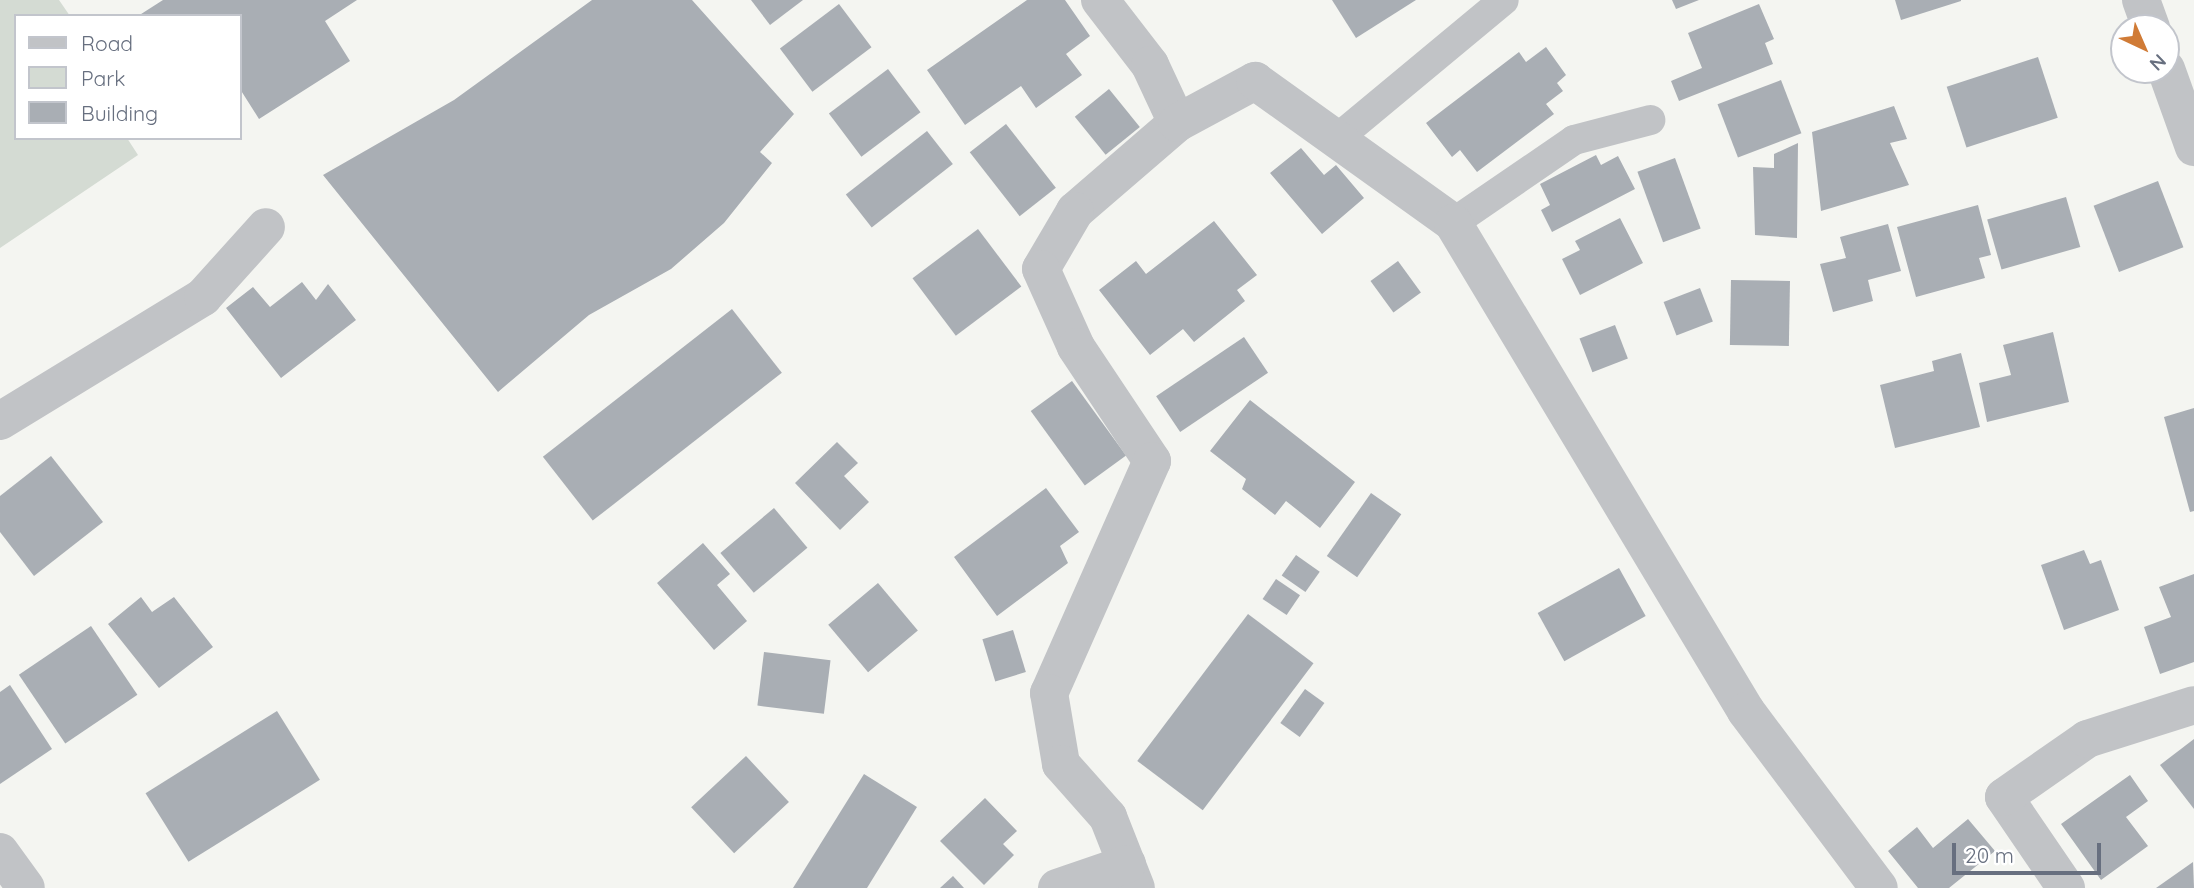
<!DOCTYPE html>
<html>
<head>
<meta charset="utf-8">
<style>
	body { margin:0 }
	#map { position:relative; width:2194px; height:888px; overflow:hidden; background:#f4f5f1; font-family:Quicksand,sans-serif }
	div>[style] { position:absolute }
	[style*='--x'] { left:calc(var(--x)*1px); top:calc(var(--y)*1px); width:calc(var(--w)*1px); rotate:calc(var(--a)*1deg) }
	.green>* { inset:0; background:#d4dbd3 }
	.building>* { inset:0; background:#a9aeb4; transform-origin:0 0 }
	.service>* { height:30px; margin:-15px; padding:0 15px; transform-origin:15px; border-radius:15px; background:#c1c3c6 }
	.minor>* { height:38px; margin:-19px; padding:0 19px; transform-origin:19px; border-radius:19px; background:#c1c3c6 }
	span { translate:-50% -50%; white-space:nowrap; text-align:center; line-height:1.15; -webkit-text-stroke:7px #fff; paint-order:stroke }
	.legend { position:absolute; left:14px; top:14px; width:228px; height:126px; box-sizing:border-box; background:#fff; border:2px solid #c2c5cc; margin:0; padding:9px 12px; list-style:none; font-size:21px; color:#676f7f }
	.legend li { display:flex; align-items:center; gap:14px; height:35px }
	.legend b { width:35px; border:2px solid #c2c5cc }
	.north { position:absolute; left:2110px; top:14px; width:70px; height:70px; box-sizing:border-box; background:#fff; border:2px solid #c2c5cc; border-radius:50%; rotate:136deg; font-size:19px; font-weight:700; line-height:28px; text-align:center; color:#676f7f }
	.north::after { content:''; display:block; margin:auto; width:24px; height:32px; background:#d07b36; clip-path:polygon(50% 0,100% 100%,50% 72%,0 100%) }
	.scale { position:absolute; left:1952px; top:843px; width:149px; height:32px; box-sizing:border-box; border:4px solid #676f7f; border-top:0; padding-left:9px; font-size:21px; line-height:24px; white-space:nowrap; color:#676f7f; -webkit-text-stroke:5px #fff; paint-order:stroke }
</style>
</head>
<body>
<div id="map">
	<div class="green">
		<i style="clip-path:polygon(0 0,59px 0,70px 16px,16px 16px,16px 138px,127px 138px,138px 155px,0 248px)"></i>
	</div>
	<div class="building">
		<i style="clip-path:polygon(163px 0,357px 0,325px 21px,350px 61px,259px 119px,240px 89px,240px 16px,138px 16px)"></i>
		<i style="clip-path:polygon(592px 0,692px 0,794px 114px,760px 152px,772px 163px,724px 223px,671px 269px,589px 315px,498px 392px,323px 175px,454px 100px)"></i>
		<i style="clip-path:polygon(751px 0,803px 0,770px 25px)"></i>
		<i style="clip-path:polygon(1027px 0,1065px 0,1090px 36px,1066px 54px,1082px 75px,1036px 108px,1021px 86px,965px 125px,927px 70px)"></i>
		<i style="clip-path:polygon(1332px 0,1416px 0,1356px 38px)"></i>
		<i style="clip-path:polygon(1672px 0,1699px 0,1676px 9px)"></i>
		<i style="clip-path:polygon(1895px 0,1961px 0,1961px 1px,1901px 20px)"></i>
		<i style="left:839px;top:4px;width:54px;height:74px;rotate:53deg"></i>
		<i style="clip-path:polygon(1759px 4px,1774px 39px,1765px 43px,1773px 64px,1679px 101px,1671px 81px,1702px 68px,1688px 33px)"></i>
		<i style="clip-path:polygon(1546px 47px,1566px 75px,1557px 83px,1563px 91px,1546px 104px,1554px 114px,1477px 172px,1460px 150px,1452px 157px,1426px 123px,1519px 52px,1526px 62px)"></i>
		<i style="left:2038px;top:57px;width:64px;height:96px;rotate:72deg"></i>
		<i style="left:888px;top:69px;width:54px;height:74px;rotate:53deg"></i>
		<i style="left:1781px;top:80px;width:57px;height:68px;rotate:69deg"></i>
		<i style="left:1109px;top:89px;width:49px;height:44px;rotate:51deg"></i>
		<i style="clip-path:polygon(1894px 106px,1907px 139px,1890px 143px,1909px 185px,1821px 211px,1812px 132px)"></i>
		<i style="left:1006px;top:124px;width:81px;height:46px;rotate:52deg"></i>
		<i style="left:927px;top:131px;width:42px;height:103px;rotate:52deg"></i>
		<i style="clip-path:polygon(1798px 143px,1797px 238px,1755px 235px,1753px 167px,1774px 168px,1774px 154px)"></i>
		<i style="clip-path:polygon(1301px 148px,1324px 175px,1336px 165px,1364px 198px,1322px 234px,1270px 173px)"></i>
		<i style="clip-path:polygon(1596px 155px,1601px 165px,1618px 156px,1635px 189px,1552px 232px,1541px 210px,1550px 205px,1540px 184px)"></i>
		<i style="left:1675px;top:158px;width:75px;height:40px;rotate:70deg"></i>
		<i style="left:2158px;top:181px;width:71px;height:69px;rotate:69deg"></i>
		<i style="left:2066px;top:197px;width:52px;height:82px;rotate:74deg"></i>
		<i style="clip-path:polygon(1978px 205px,1991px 255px,1979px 258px,1985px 278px,1916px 297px,1897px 227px)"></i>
		<i style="clip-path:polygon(1620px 218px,1643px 263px,1580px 295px,1562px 259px,1580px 250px,1575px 241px)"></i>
		<i style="clip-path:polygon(1214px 221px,1257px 275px,1237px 290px,1245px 301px,1194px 342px,1183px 329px,1150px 355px,1099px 290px,1136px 261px,1146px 274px)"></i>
		<i style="clip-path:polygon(1888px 224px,1901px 271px,1868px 280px,1873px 301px,1833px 312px,1820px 264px,1846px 258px,1840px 237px)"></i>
		<i style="left:978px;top:229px;width:72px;height:82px;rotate:53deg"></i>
		<i style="left:1398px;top:261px;width:39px;height:34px;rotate:54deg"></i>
		<i style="left:1731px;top:280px;width:59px;height:65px;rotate:1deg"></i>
		<i style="clip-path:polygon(302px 282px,316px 300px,328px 284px,356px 320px,281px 378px,226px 308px,253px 287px,270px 307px)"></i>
		<i style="left:1700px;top:288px;width:36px;height:39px;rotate:69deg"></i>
		<i style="left:732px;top:309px;width:81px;height:240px;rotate:52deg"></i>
		<i style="left:1615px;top:325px;width:36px;height:38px;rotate:69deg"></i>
		<i style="clip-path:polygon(2053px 332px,2069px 402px,1987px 422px,1979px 383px,2011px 375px,2003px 345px)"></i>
		<i style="left:1244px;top:337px;width:43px;height:106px;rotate:56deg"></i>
		<i style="clip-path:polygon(1961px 353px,1980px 427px,1895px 448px,1880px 385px,1934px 371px,1932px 361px)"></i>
		<i style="left:1072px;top:381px;width:92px;height:51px;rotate:54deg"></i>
		<i style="clip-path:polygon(1250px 400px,1355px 482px,1320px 528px,1286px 501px,1275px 515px,1242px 489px,1246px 479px,1210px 451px)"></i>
		<i style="clip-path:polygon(2194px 408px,2194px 511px,2190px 512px,2164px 417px)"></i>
		<i style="clip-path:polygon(837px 442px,858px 463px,844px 476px,869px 502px,840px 530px,795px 483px)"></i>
		<i style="clip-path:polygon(51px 456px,103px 522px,34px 576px,0 532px,0 496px)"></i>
		<i style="clip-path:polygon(1046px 488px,1079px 532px,1060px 546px,1068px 563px,997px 616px,954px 557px)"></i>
		<i style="left:1371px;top:493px;width:37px;height:77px;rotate:35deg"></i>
		<i style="left:774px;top:508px;width:52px;height:70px;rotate:50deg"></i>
		<i style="clip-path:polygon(703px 543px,730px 574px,717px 585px,747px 621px,714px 650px,657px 583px)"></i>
		<i style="clip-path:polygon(2084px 550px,2090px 564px,2101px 560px,2119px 610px,2064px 630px,2041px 565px)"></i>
		<i style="left:1296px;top:555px;width:29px;height:25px;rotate:35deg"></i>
		<i style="left:1619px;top:568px;width:55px;height:93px;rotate:61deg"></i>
		<i style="clip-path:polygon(2194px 574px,2194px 662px,2160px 674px,2144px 627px,2171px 617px,2159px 587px)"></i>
		<i style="left:1276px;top:579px;width:29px;height:24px;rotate:34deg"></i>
		<i style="left:878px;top:583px;width:62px;height:65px;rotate:50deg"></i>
		<i style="clip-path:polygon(141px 597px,152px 612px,174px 597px,213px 647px,159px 688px,108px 624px)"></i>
		<i style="left:1248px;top:614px;width:82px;height:184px;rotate:37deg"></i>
		<i style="left:91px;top:626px;width:83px;height:87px;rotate:56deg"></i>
		<i style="left:1013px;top:630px;width:44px;height:32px;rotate:73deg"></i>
		<i style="left:764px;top:652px;width:67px;height:54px;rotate:7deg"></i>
		<i style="clip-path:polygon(10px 685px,52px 749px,0 784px,0 692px)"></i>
		<i style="left:1305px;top:689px;width:24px;height:42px;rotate:36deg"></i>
		<i style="left:277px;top:711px;width:81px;height:155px;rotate:58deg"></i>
		<i style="clip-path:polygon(2194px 739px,2194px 809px,2160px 765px)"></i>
		<i style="left:746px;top:756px;width:63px;height:75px;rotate:47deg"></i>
		<i style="clip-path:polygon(864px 774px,917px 807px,867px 888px,793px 888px)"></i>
		<i style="clip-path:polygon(2130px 775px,2148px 801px,2126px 817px,2148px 846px,2101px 880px,2061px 824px)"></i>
		<i style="clip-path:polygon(985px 798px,1017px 831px,1003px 844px,1014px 855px,984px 885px,940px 841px)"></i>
		<i style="clip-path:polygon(1968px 819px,1995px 851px,1949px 888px,1918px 888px,1888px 851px,1917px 827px,1933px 848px)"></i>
		<i style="clip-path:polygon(2193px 862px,2194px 888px,2156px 888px)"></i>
		<i style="clip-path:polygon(953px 876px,964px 888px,940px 888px)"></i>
	</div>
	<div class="service">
		<i style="--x:1339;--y:137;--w:214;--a:-39.7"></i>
		<i style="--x:1453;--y:223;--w:147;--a:-34.4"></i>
		<i style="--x:1574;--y:140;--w:79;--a:-14.7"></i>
	</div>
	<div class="minor">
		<i style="--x:1100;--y:0;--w:82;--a:52.4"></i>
		<i style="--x:1150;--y:65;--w:64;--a:65"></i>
		<i style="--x:1177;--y:123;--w:135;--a:139.2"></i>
		<i style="--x:1075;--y:211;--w:67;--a:120.4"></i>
		<i style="--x:1041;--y:269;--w:85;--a:65.8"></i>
		<i style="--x:1076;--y:347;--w:137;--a:56.3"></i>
		<i style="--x:1152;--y:461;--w:254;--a:113.9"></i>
		<i style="--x:1049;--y:693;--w:72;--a:80.4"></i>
		<i style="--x:1061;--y:764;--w:71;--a:48.4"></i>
		<i style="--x:1108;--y:817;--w:76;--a:68.5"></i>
		<i style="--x:2141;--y:0;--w:30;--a:70"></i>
		<i style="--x:2166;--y:69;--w:83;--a:70.3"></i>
		<i style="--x:1177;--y:123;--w:89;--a:-28.3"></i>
		<i style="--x:1255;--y:81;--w:244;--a:35.6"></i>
		<i style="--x:1453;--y:223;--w:569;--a:59.02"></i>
		<i style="--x:1746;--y:711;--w:221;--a:53.1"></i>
		<i style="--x:0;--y:421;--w:238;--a:-31.4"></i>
		<i style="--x:203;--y:297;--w:94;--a:-48"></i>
		<i style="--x:0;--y:852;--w:44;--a:54.2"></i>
		<i style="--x:1057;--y:888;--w:74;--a:-18.9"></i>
		<i style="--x:2066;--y:888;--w:110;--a:-124.3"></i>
		<i style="--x:2004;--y:797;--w:101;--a:-34.9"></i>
		<i style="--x:2087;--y:739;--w:112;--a:-17.6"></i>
	</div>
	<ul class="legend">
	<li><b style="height:9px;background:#c1c3c6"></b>Road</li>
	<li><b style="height:19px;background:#d4dbd3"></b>Park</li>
	<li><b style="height:19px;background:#a9aeb4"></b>Building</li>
	</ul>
	<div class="north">N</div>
	<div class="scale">20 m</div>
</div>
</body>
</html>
